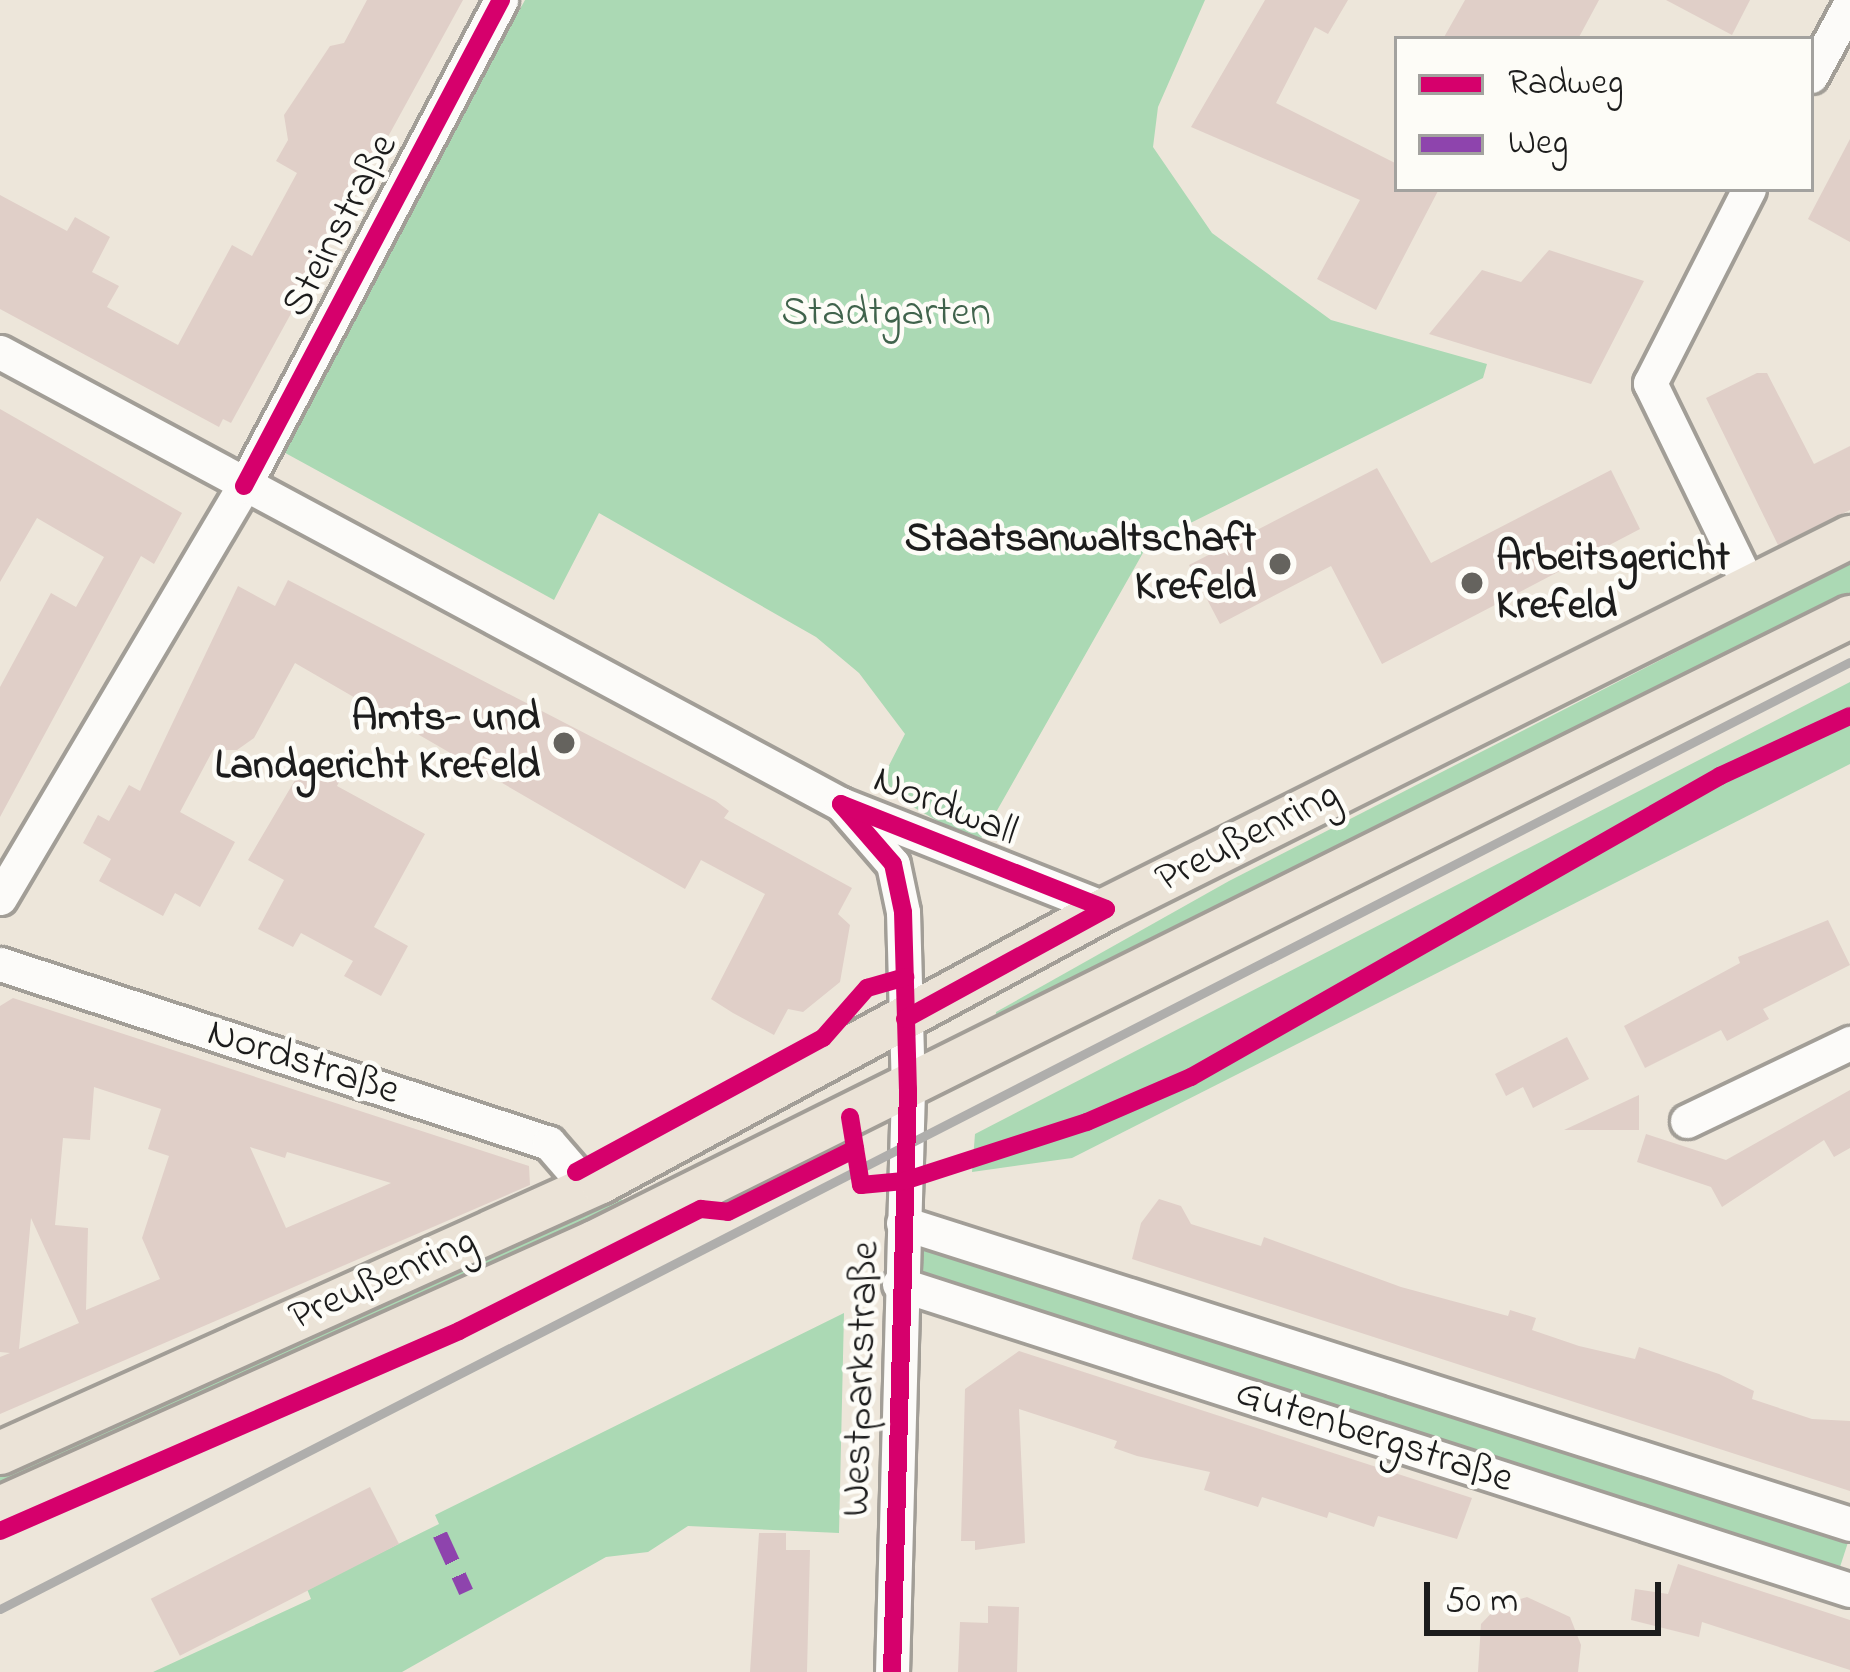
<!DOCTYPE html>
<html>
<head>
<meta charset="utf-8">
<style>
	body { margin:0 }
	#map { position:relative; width:1850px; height:1672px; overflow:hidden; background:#ede6da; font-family:"Indie Flower",sans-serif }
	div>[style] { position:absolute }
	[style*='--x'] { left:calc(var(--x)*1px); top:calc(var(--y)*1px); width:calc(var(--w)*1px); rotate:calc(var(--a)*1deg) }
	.green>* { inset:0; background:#abd9b4; transform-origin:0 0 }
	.building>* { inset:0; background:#e0cfc8; transform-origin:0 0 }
	.roads { filter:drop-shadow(3px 0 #a29e97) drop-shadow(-3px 0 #a29e97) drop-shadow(0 3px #a29e97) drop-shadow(0 -3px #a29e97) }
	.minor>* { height:33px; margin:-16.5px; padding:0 16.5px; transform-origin:16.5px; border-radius:16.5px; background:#fcfbf9 }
	.major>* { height:42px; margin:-21px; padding:0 21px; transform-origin:21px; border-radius:21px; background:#ebe3d7 }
	.rail>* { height:9px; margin:-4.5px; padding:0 4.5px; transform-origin:4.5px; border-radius:4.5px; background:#afaeac }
	.quiet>* { height:15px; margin-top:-7.5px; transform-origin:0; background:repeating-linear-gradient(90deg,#8e44ad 0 30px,transparent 0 45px) }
	.cycleway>* { height:18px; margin:-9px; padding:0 9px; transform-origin:9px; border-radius:9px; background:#d6006c }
	.dots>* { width:33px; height:33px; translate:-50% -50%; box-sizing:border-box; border:6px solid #fdfcf7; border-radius:50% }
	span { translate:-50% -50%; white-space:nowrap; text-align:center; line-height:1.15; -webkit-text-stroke:9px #fdfcf7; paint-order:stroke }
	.street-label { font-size:42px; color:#1c1c1c }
	.park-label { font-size:42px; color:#40634c }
	.poi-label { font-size:42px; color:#1c1c1c; font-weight:700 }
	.right { translate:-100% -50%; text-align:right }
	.left { translate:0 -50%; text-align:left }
	.legend { position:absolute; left:1394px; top:36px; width:420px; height:156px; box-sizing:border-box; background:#fdfcf7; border:3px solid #a3a29f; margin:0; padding:15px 21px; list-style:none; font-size:36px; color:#1c1c1c }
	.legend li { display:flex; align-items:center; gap:24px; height:60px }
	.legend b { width:60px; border:3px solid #a3a29f }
	.scale { position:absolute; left:1424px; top:1582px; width:237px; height:54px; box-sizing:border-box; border:6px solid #1c1c1c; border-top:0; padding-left:15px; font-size:36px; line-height:42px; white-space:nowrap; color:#1c1c1c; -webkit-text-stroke:9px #fdfcf7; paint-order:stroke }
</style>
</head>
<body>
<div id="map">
	<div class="green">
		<i style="clip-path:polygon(525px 0,1205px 0,1158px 107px,1153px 147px,1212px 233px,1331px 320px,1487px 364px,1483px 378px,1148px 544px,978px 844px,878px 787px,905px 734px,859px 673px,816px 637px,599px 513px,554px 600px,278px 449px)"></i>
		<i style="clip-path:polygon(1850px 563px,1850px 595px,995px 1027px,996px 1012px,1229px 881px)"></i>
		<i style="clip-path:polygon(1850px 682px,1850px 764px,1072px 1158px,972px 1172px,975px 1134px)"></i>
		<i style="clip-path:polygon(621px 1196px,624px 1209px,0 1490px,0 1467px)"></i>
		<i style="left:921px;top:1237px;width:976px;height:36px;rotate:18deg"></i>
		<i style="clip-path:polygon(844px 1313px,839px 1533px,688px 1526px,648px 1552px,606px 1557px,402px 1672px,153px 1672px,311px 1599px,307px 1589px,439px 1524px,435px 1515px)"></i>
	</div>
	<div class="building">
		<i style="clip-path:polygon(367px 0,463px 0,231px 423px,223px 419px,219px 427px,0 309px,0 195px,67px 231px,75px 217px,110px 237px,92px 272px,119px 286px,107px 307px,178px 345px,232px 245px,252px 256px,297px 173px,276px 161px,288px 140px,284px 115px,330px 46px,344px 43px)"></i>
		<i style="clip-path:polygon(1265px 0,1348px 0,1328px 34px,1315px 27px,1276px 103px,1397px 164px,1397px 189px,1439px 189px,1376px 310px,1317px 279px,1360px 200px,1191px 127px)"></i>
		<i style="clip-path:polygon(1465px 0,1599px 0,1578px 39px,1443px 39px)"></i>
		<i style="clip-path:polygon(1666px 0,1750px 0,1732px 35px)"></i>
		<i style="clip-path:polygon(1850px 139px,1850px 242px,1808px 219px)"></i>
		<i style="clip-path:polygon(1549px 250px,1644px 281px,1591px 384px,1429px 334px,1482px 270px,1521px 282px)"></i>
		<i style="clip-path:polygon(1757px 373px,1767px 373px,1814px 464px,1850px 446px,1850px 510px,1778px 545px,1706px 398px)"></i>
		<i style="clip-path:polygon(0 409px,182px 513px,154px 564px,141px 556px,0 817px,0 687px,51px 593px,76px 607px,104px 557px,37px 518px,0 582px)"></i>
		<i style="clip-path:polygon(1377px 468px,1431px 563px,1611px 470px,1640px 529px,1382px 664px,1331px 566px,1220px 624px,1189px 565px)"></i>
		<i style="clip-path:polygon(288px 580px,716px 801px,729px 811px,724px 818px,852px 888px,838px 914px,850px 925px,840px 982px,803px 1012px,788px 1009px,774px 1035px,733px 1013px,711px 999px,765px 894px,701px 860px,685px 889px,295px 663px,254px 738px,237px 750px,213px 750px,180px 812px,235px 842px,200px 907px,175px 893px,163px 916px,99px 881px,111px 859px,83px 843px,98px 815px,109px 821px,129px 785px,140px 791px,238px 586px,275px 606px)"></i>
		<i style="clip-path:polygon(352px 757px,337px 786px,425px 834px,374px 927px,408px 946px,381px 996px,344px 976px,353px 961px,301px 933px,293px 947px,258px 929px,284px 880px,248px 860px,298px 775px)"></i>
		<i style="clip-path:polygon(1828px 920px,1850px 965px,1763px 1009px,1769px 1019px,1727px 1041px,1721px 1030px,1645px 1068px,1624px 1026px,1740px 963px,1738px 957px)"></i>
		<i style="clip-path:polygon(evenodd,13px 998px,529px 1166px,530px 1185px,0 1414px,0 1357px,10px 1353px,0 1352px,0 1006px,13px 998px,94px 1087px,161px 1109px,148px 1149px,169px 1156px,142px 1238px,160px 1279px,86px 1310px,88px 1228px,55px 1225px,63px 1138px,90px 1140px,94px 1087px,13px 998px,250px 1147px,285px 1158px,287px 1152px,391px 1183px,286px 1228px,250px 1147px,13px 998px,31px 1218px,79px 1323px,19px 1349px,31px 1218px)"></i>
		<i style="clip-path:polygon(1567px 1037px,1589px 1079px,1533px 1108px,1523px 1087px,1506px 1096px,1495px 1074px)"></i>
		<i style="clip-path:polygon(1850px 1090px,1850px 1148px,1834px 1157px,1824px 1140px,1722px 1207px,1711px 1187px,1637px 1162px,1646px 1134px,1726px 1160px)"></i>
		<i style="clip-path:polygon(1639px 1095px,1639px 1130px,1564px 1130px)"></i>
		<i style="clip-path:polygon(1159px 1199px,1181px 1206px,1191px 1224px,1261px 1246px,1264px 1237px,1401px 1287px,1508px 1316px,1510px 1310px,1536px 1318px,1532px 1330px,1579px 1346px,1635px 1359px,1639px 1347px,1719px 1374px,1754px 1391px,1752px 1399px,1812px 1419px,1850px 1421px,1850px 1491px,1132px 1259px,1141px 1223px)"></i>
		<i style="clip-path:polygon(1019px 1351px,1472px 1498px,1457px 1539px,1378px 1516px,1374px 1527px,1329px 1512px,1327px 1518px,1262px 1497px,1258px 1507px,1204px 1490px,1210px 1472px,1137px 1456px,1114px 1448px,1117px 1441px,1019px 1409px,1025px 1543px,975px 1550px,975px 1541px,961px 1541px,965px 1389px)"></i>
		<i style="left:370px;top:1487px;width:64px;height:246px;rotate:63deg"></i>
		<i style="clip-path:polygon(759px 1533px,786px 1533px,786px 1550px,810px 1550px,807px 1672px,750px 1672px)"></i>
		<i style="clip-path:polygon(1678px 1564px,1850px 1620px,1850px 1670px,1702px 1622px,1699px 1637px,1631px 1620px,1635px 1589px,1668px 1594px)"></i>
		<i style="clip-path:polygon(1527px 1597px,1570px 1617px,1581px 1645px,1578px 1672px,1478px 1672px,1481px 1624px,1498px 1606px)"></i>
		<i style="clip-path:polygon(988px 1606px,1019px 1607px,1017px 1672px,958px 1672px,960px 1622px,988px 1623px)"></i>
	</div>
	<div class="roads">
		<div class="minor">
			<i style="--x:1811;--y:76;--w:82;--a:-61.6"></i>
			<i style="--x:1749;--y:189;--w:218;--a:117"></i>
			<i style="--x:1650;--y:383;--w:228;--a:64"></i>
			<i style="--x:0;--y:352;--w:955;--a:28.26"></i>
			<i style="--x:841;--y:804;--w:285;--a:21.6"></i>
			<i style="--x:841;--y:804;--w:79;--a:49.1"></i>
			<i style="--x:893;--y:864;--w:49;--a:78.2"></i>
			<i style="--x:903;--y:912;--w:177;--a:88.4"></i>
			<i style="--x:908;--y:1089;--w:583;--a:91.57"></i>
			<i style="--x:0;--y:898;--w:479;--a:-59.4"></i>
			<i style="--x:244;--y:486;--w:550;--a:-62.13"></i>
			<i style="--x:0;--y:964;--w:577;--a:18.06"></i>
			<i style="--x:549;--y:1143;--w:60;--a:49.1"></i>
			<i style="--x:1687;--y:1121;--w:181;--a:-25.6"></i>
			<i style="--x:903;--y:1223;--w:994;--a:17.63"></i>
			<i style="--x:899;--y:1284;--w:999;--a:17.84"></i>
		</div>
		<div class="major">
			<i style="--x:0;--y:1453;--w:659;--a:-24.27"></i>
			<i style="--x:601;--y:1182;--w:574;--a:-28.4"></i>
			<i style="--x:1106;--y:909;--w:832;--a:-26.57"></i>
			<i style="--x:0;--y:1508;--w:651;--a:-24.12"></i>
			<i style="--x:594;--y:1242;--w:1403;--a:-26.46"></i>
		</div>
	</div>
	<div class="rail">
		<i style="--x:0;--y:1609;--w:2078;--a:-27.11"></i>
	</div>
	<div class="quiet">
		<i style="--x:440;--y:1534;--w:63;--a:65.5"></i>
	</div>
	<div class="cycleway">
		<i style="--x:244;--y:486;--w:550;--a:-62.13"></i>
		<i style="--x:841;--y:804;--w:79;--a:49.1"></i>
		<i style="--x:893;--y:864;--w:49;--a:78.2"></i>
		<i style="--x:903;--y:912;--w:177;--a:88.4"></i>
		<i style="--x:908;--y:1089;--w:583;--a:91.57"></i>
		<i style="--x:841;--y:804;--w:285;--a:21.6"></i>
		<i style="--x:905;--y:1019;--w:229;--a:-28.7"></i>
		<i style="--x:850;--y:1117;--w:69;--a:80.8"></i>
		<i style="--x:861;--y:1185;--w:43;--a:-5.3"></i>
		<i style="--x:904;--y:1181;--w:192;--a:-17.9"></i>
		<i style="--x:1087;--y:1122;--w:113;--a:-23.4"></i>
		<i style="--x:1191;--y:1077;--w:609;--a:-29.64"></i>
		<i style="--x:1720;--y:776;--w:143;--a:-24.8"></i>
		<i style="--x:576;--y:1172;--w:281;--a:-28.5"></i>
		<i style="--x:823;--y:1038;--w:67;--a:-48.7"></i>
		<i style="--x:867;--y:988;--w:40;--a:-16"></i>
		<i style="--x:0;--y:1531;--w:501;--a:-23.54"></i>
		<i style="--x:459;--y:1331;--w:271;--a:-26.8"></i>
		<i style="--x:701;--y:1209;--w:27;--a:6"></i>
		<i style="--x:728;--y:1212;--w:142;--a:-26.4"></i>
	</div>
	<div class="dots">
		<i style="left:1280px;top:564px;background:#65635e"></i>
		<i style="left:1472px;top:583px;background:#65635e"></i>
		<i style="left:564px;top:743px;background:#65635e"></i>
	</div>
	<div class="street-label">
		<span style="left:341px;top:226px;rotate:-62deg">Steinstraße</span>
		<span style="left:945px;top:807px;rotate:22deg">Nordwall</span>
		<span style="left:1248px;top:838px;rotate:-27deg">Preußenring</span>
		<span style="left:303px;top:1063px;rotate:18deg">Nordstraße</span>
		<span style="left:383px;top:1280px;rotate:-24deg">Preußenring</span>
		<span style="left:862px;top:1379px;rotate:-88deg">Westparkstraße</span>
		<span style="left:1374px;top:1437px;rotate:18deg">Gutenbergstraße</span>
	</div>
	<div class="park-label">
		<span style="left:886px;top:314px">Stadtgarten</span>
	</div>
	<div class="poi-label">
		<span class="right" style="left:1256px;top:564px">Staatsanwaltschaft<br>Krefeld</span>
		<span class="left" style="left:1496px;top:583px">Arbeitsgericht<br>Krefeld</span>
		<span class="right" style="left:540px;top:743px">Amts- und<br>Landgericht Krefeld</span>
	</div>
	<ul class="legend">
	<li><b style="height:15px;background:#d6006c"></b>Radweg</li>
	<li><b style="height:15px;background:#8e44ad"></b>Weg</li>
	</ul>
	<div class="scale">50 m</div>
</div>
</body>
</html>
